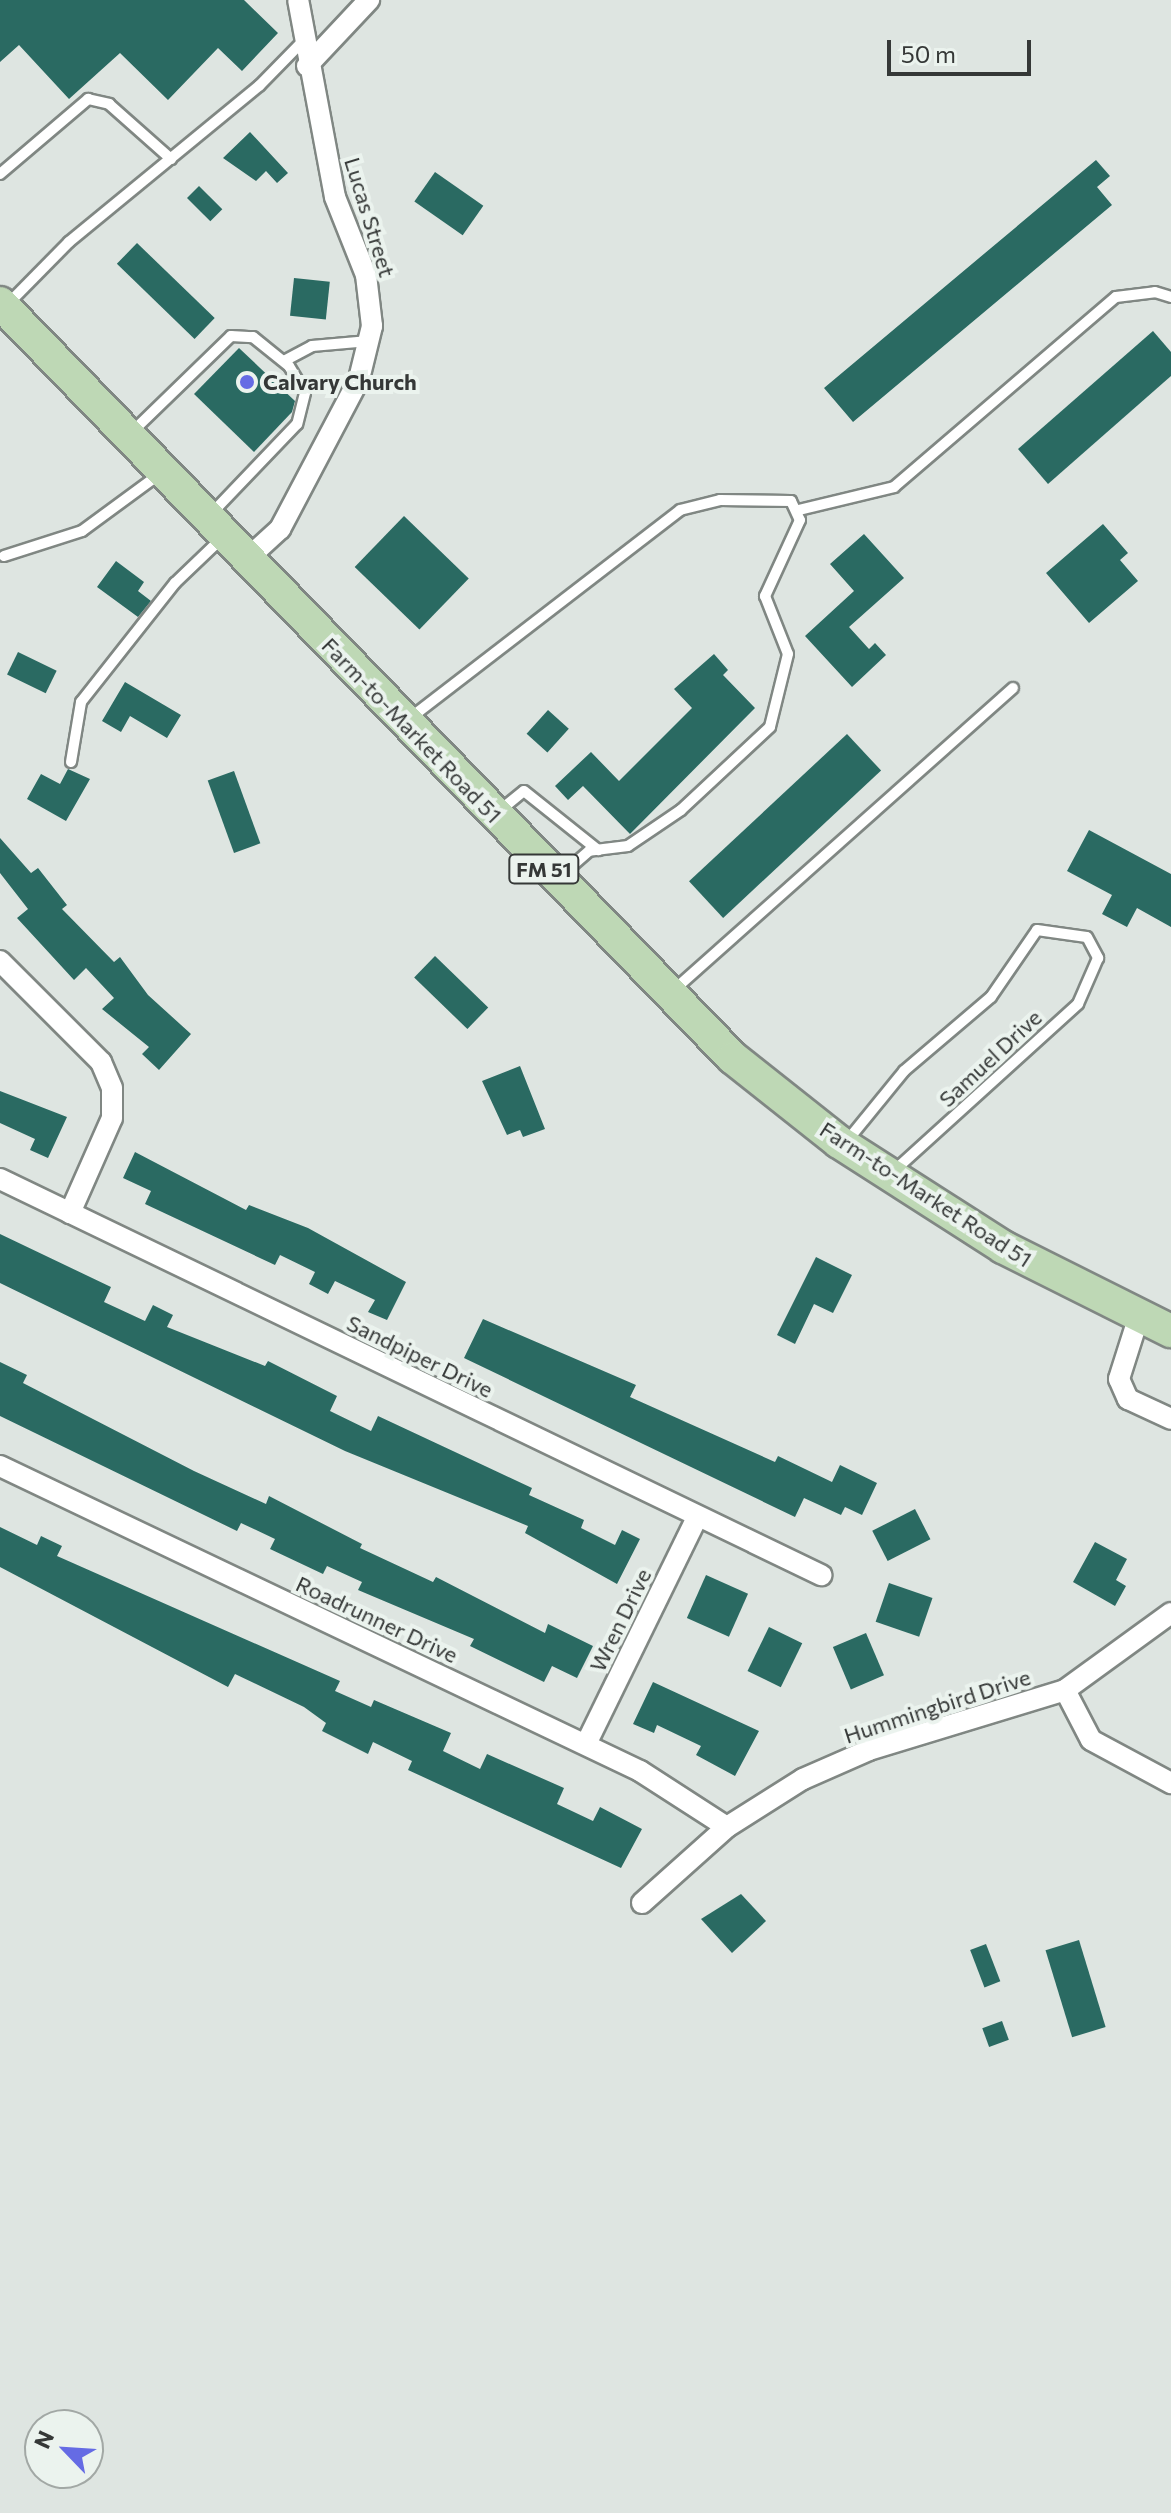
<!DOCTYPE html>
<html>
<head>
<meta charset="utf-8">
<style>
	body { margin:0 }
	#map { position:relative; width:1171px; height:2513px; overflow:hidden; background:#dee5e1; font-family:Commissioner,sans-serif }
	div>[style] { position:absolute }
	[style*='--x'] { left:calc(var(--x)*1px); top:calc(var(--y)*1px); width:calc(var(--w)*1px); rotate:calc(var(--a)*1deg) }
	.building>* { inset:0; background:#2a6a62; transform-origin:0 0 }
	.roads { filter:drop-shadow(2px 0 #808783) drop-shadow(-2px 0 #808783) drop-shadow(0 2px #808783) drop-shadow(0 -2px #808783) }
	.service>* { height:10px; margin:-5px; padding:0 5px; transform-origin:5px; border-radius:5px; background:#fff }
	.minor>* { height:20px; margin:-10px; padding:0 10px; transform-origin:10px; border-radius:10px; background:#fff }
	.primary>* { height:32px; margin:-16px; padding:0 16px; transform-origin:16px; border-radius:16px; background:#bed8b5 }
	.dots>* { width:22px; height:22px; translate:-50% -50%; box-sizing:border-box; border:4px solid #ebf3ee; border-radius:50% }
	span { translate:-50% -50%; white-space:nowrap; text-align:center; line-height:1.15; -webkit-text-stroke:8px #ebf3ee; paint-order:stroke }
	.shield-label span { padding:2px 6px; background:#ebf3ee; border:2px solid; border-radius:6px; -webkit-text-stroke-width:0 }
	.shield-label { font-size:20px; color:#353837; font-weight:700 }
	.street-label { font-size:22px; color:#353837 }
	.poi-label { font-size:22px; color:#353837; font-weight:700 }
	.left { translate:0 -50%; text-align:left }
	.north { position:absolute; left:24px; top:2409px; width:80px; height:80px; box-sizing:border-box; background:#ebf3ee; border:2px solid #a2a8a5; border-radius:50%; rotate:295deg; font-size:22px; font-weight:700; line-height:32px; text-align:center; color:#353837 }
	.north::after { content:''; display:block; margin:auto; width:28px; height:36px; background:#656be4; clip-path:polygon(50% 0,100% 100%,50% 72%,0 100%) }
	.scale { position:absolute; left:887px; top:40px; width:144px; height:36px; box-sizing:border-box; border:4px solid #353837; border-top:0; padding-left:10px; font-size:24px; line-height:28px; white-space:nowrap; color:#353837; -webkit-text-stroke:6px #ebf3ee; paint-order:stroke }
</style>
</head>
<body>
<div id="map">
	<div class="building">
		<i style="clip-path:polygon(0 0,244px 0,278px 33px,242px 71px,218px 48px,168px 100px,120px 53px,69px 99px,19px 45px,0 62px)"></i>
		<i style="clip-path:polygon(250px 132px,288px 173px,277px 183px,266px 171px,256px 181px,223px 158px)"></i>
		<i style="clip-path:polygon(1096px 160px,1110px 176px,1097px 187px,1112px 205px,853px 422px,824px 388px)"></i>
		<i style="left:435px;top:172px;width:59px;height:36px;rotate:35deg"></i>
		<i style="left:199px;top:186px;width:33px;height:17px;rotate:45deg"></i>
		<i style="left:137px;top:243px;width:108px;height:29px;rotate:44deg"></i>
		<i style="left:294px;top:278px;width:36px;height:38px;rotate:6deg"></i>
		<i style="clip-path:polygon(1153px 331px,1171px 352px,1171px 376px,1048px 484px,1018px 449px)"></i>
		<i style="clip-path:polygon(239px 348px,295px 401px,292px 412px,254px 452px,194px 394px)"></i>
		<i style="left:404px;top:516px;width:90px;height:71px;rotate:44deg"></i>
		<i style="clip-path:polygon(1103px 524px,1128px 553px,1120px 560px,1138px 581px,1089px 623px,1046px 573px)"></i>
		<i style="clip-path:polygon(864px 534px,904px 578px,849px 627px,869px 649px,875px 643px,886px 655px,852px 687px,805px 636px,854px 591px,830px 564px)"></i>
		<i style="clip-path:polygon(116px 561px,144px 582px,138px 591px,151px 601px,138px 617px,97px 587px)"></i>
		<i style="left:18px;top:652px;width:43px;height:25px;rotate:26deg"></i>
		<i style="clip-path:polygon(714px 654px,728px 670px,723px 675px,755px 708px,630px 834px,583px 786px,568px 800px,555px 786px,591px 752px,619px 781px,692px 708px,674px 689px)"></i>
		<i style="clip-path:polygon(125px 682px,181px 715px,167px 738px,130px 716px,121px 732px,102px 721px)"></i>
		<i style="left:548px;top:710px;width:28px;height:32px;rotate:42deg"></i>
		<i style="left:847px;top:734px;width:50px;height:216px;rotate:47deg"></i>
		<i style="clip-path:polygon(68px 769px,90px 779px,66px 821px,27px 799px,41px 774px,60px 784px)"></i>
		<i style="left:234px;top:771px;width:77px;height:28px;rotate:70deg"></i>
		<i style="clip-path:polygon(1089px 830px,1171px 874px,1171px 927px,1137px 908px,1127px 927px,1102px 914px,1112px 895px,1067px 871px)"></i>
		<i style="clip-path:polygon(0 838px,31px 873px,38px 868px,67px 905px,62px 909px,114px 962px,120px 957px,148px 995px,191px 1034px,159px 1070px,142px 1054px,149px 1047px,102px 1009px,114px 998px,86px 968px,74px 980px,17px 918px,28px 909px,0 873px)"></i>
		<i style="left:435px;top:956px;width:74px;height:30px;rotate:44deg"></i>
		<i style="clip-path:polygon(520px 1066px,545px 1129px,523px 1137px,520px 1130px,507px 1135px,482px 1081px)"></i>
		<i style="clip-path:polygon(0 1091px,67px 1117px,48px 1158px,30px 1150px,35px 1139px,0 1123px)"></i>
		<i style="clip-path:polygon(135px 1152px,246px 1210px,249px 1205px,308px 1228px,406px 1282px,387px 1320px,368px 1312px,375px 1300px,335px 1281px,328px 1294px,309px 1284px,315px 1272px,280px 1255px,275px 1265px,145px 1204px,151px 1191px,123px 1178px)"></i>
		<i style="clip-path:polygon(0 1234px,111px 1287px,104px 1302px,145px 1321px,153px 1305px,173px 1315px,167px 1327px,265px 1366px,268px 1361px,337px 1396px,330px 1411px,371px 1431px,378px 1416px,485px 1466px,532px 1488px,529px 1495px,584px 1520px,581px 1528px,615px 1545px,622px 1530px,640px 1539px,617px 1584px,525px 1533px,528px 1526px,345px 1451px,0 1283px)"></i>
		<i style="clip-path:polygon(816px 1257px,852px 1275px,833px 1313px,814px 1304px,795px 1344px,777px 1335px)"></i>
		<i style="clip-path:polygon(483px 1319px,636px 1385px,630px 1397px,775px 1462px,778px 1456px,832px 1482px,840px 1465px,877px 1483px,862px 1515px,845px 1507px,841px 1515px,804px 1498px,795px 1517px,464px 1358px)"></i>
		<i style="clip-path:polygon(0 1362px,27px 1375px,23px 1383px,194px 1471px,266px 1504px,269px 1496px,362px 1544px,360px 1548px,433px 1582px,436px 1577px,545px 1633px,548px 1624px,593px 1646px,577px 1678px,552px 1666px,544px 1682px,470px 1646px,474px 1639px,358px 1590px,362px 1582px,327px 1566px,323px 1574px,270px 1549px,275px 1539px,241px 1523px,237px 1531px,0 1416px)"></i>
		<i style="left:915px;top:1509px;width:34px;height:48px;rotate:63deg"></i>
		<i style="clip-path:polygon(0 1527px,37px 1545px,41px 1536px,62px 1546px,57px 1556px,340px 1681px,335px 1691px,371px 1707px,374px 1700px,451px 1733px,443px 1751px,480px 1769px,487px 1754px,564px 1788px,557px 1804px,593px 1821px,600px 1807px,642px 1829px,621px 1868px,408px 1770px,412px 1761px,373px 1742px,368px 1754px,322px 1731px,326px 1723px,304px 1707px,235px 1674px,228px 1687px,0 1567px)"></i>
		<i style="clip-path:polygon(1095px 1542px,1127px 1559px,1116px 1580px,1126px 1586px,1115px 1606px,1073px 1582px)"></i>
		<i style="left:706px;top:1575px;width:46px;height:47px;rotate:24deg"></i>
		<i style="left:889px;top:1583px;width:46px;height:41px;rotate:19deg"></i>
		<i style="left:769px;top:1627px;width:37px;height:49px;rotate:26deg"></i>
		<i style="left:866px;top:1633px;width:46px;height:36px;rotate:67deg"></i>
		<i style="clip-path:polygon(653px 1682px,759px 1731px,735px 1776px,696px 1755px,701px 1746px,657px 1725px,654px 1733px,633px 1724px)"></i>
		<i style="clip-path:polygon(741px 1894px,766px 1921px,732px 1953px,701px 1919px)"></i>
		<i style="left:1079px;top:1940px;width:91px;height:35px;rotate:73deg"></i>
		<i style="left:986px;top:1944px;width:40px;height:17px;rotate:69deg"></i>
		<i style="left:1002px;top:2021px;width:20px;height:21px;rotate:70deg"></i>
	</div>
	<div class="roads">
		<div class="service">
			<i style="--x:0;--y:174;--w:116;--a:-40.4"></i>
			<i style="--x:88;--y:99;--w:22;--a:13"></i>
			<i style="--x:109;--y:104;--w:83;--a:41.6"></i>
			<i style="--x:7;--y:305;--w:88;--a:-45.5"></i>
			<i style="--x:69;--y:242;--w:246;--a:-39.4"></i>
			<i style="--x:259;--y:86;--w:64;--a:-45.6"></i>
			<i style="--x:284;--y:361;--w:32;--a:-28"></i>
			<i style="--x:312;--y:346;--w:57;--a:-5"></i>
			<i style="--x:132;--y:432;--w:138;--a:-44.1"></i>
			<i style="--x:231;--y:336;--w:22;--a:3"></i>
			<i style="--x:253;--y:337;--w:46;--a:38.9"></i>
			<i style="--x:289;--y:366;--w:31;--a:59"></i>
			<i style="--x:305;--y:393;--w:32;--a:104"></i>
			<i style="--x:297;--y:424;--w:126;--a:133.7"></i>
			<i style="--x:799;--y:510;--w:98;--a:-13.6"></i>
			<i style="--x:894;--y:487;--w:292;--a:-40.6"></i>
			<i style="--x:1116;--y:297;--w:39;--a:-7"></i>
			<i style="--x:1155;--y:292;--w:17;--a:17"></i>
			<i style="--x:4;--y:556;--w:82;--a:-17.8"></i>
			<i style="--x:82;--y:531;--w:98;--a:-36.3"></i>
			<i style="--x:409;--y:719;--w:342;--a:-37.6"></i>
			<i style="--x:680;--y:510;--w:41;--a:-14"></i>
			<i style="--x:720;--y:500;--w:71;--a:0.8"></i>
			<i style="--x:791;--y:501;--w:21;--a:65"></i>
			<i style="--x:800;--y:520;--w:84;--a:114.7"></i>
			<i style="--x:765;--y:596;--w:62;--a:68.4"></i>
			<i style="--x:788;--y:654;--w:75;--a:103.9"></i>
			<i style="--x:770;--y:727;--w:122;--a:137"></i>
			<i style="--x:681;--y:810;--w:64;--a:145.8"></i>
			<i style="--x:628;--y:846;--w:39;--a:173"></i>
			<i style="--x:589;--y:851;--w:38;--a:139"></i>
			<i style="--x:71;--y:762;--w:61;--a:-80.5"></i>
			<i style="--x:81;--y:702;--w:152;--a:-51.7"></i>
			<i style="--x:175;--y:583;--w:66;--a:-43.8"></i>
			<i style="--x:498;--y:812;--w:33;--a:-39"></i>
			<i style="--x:524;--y:791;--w:95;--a:38.6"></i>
			<i style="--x:674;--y:990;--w:454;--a:-41.7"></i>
			<i style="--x:847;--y:1141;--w:90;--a:-50.8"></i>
			<i style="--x:904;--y:1071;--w:114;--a:-40.4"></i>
			<i style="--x:991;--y:997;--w:81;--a:-55.5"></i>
			<i style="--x:1037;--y:930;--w:50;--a:8"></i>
			<i style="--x:1087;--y:937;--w:24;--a:62"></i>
			<i style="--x:1098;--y:958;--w:50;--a:113.5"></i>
			<i style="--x:1078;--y:1004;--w:248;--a:137.8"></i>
		</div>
		<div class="minor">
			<i style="--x:307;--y:66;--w:91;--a:-46.8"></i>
			<i style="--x:247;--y:559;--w:45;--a:-42.3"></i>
			<i style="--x:280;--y:529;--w:170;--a:-62.2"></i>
			<i style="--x:359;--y:379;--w:55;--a:-76.2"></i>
			<i style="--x:372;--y:326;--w:51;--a:-96.7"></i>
			<i style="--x:366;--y:275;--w:84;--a:-111.7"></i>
			<i style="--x:335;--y:197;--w:200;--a:-100.6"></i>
			<i style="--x:0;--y:961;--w:143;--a:45"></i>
			<i style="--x:101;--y:1062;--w:28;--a:67"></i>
			<i style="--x:112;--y:1088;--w:30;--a:90"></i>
			<i style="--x:112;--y:1118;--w:104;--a:113.9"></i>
			<i style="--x:0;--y:1179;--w:912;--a:25.75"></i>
			<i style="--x:1138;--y:1319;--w:63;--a:107.6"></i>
			<i style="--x:1119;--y:1379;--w:22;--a:66"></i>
			<i style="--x:1128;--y:1399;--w:47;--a:24.9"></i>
			<i style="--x:0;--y:1466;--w:709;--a:25.48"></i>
			<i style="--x:640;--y:1771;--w:103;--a:32.8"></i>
			<i style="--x:1065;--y:1690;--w:56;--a:62.5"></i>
			<i style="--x:1091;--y:1740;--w:91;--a:28.3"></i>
			<i style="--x:586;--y:1744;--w:253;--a:-63.9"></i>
			<i style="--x:642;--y:1903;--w:114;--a:-41.8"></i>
			<i style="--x:727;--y:1827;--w:90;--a:-32.3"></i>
			<i style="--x:803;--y:1779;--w:72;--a:-23.7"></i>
			<i style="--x:869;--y:1750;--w:205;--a:-17"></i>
			<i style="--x:1065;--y:1690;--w:131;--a:-36"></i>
		</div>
		<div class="primary">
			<i style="--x:0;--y:303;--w:1052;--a:45.85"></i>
			<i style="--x:733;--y:1058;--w:135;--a:38.4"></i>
			<i style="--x:839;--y:1142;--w:195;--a:32.6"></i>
			<i style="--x:1003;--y:1247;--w:188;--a:26.6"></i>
		</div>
	</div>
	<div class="dots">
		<i style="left:247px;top:382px;background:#656be4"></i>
	</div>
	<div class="shield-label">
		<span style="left:544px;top:869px">FM 51</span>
	</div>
	<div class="street-label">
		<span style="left:370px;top:217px;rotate:73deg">Lucas Street</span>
		<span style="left:412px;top:730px;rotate:46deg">Farm-to-Market Road 51</span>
		<span style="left:990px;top:1058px;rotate:-43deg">Samuel Drive</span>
		<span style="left:926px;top:1194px;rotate:33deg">Farm-to-Market Road 51</span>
		<span style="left:420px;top:1356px;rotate:26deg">Sandpiper Drive</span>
		<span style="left:377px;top:1619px;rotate:25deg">Roadrunner Drive</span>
		<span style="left:620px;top:1620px;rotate:-64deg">Wren Drive</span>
		<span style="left:937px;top:1706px;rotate:-18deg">Hummingbird Drive</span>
	</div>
	<div class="poi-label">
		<span class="left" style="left:263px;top:382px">Calvary Church</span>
	</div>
	<div class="north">N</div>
	<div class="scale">50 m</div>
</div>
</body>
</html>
